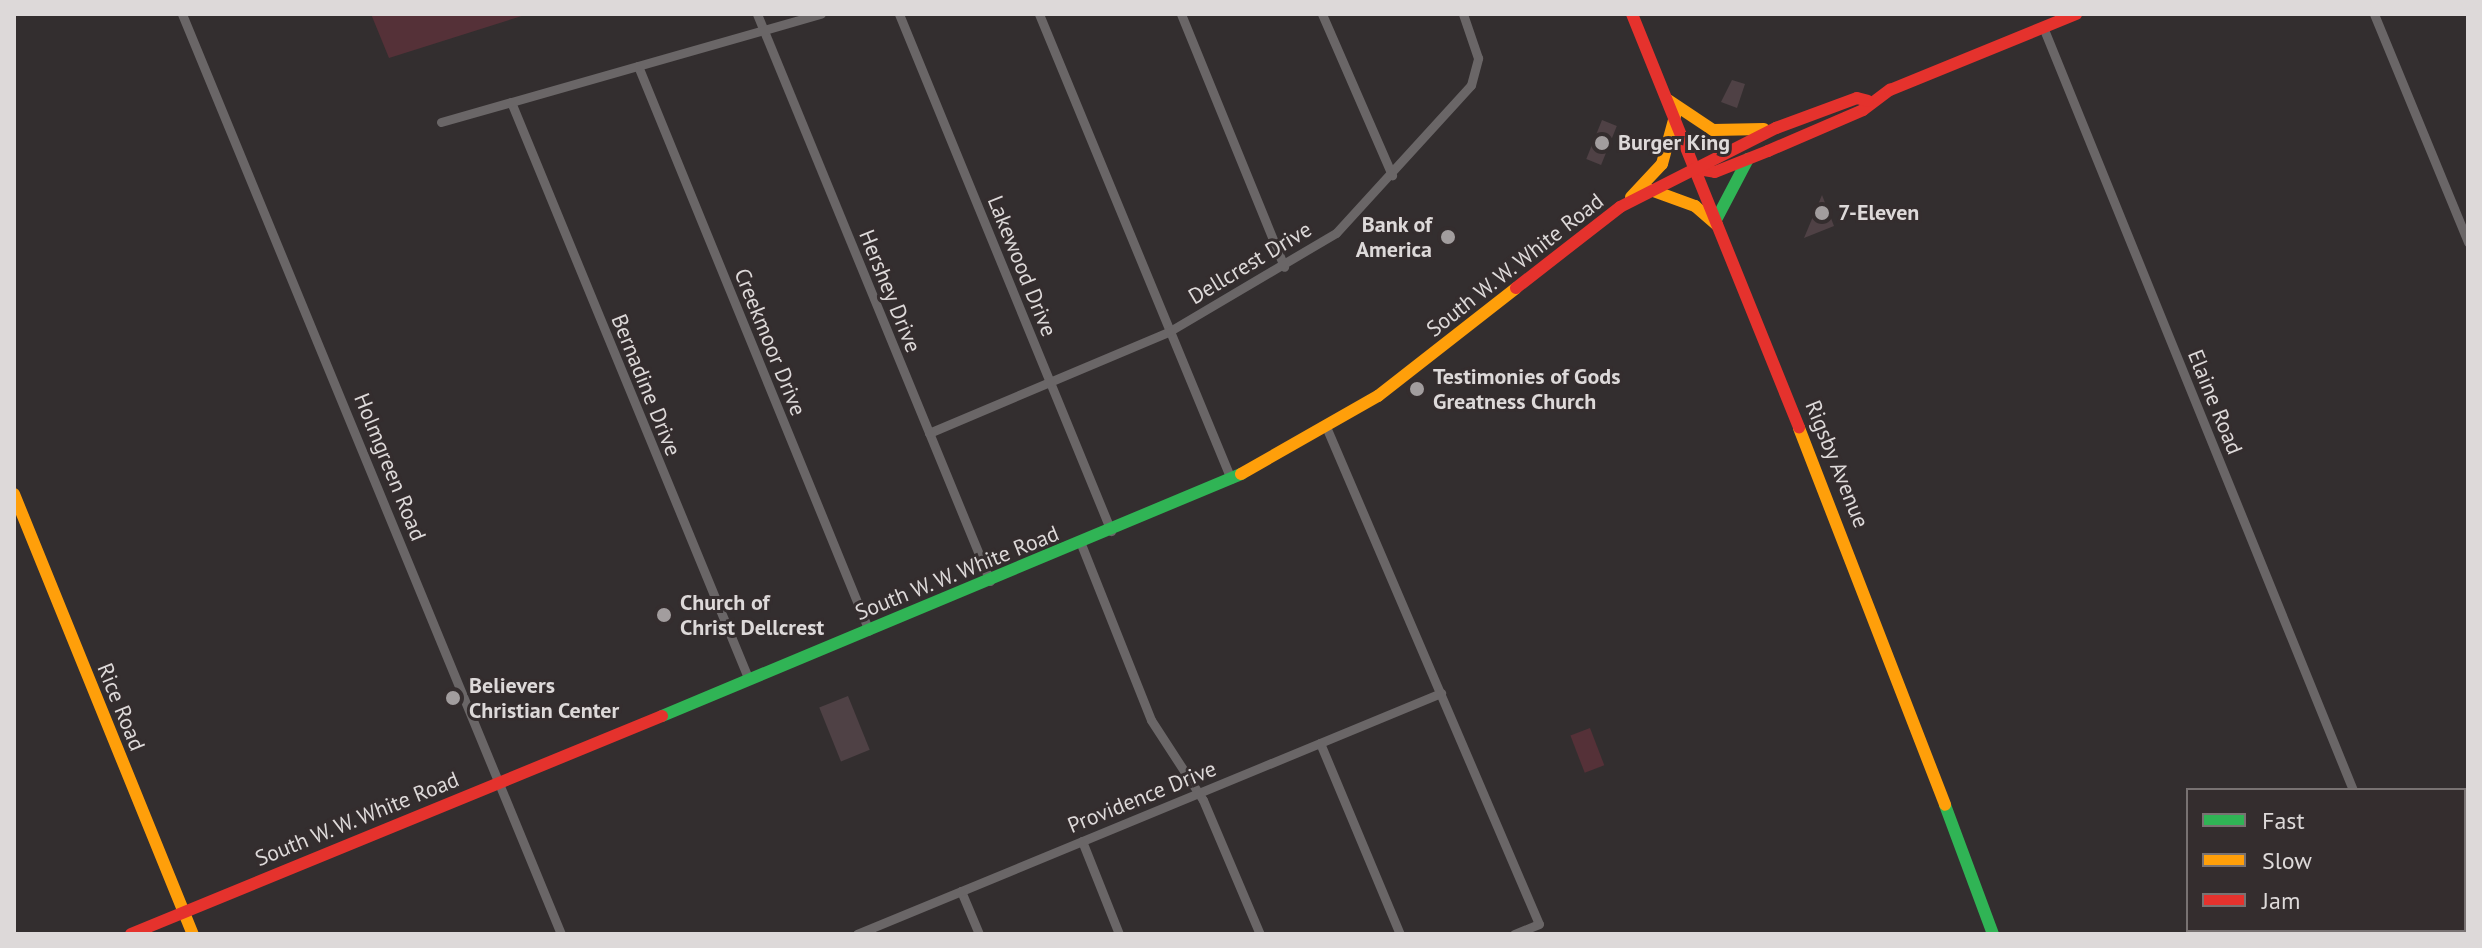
<!DOCTYPE html>
<html>
<head>
<meta charset="utf-8">
<style>
	body { margin:0 }
	#map { position:relative; width:2482px; height:948px; overflow:hidden; background:#332e2f; font-family:"PT Sans",sans-serif }
	div>[style] { position:absolute }
	[style*='--x'] { left:calc(var(--x)*1px); top:calc(var(--y)*1px); width:calc(var(--w)*1px); rotate:calc(var(--a)*1deg) }
	.green>* { inset:0; background:#553138; transform-origin:0 0 }
	.building>* { inset:0; background:#4f4145; transform-origin:0 0 }
	.street>* { height:9px; margin:-4.5px; padding:0 4.5px; transform-origin:4.5px; border-radius:4.5px; background:#6a6667 }
	.fast>* { height:12px; margin:-6px; padding:0 6px; transform-origin:6px; border-radius:6px; background:#30b455 }
	.slow>* { height:12px; margin:-6px; padding:0 6px; transform-origin:6px; border-radius:6px; background:#ff9f0a }
	.jam>* { height:12px; margin:-6px; padding:0 6px; transform-origin:6px; border-radius:6px; background:#e5322d }
	.dots>* { width:22px; height:22px; translate:-50% -50%; box-sizing:border-box; border:4px solid #342d2e; border-radius:50% }
	span { translate:-50% -50%; white-space:nowrap; text-align:center; line-height:1.15; -webkit-text-stroke:6px #342d2e; paint-order:stroke }
	.poi-label { font-size:22px; color:#ddd9d9; font-weight:700 }
	.left { translate:0 -50%; text-align:left }
	.right { translate:-100% -50%; text-align:right }
	.street-label { font-size:22px; color:#ddd9d9 }
	.frame { position:absolute; inset:0; border:16px solid #ddd9d9; pointer-events:none }
	.legend { position:absolute; left:2186px; top:788px; width:280px; height:144px; box-sizing:border-box; background:#342d2e; border:2px solid #787272; margin:0; padding:10px 14px; list-style:none; font-size:24px; color:#ddd9d9 }
	.legend li { display:flex; align-items:center; gap:16px; height:40px }
	.legend b { width:40px; border:2px solid #787272 }
</style>
</head>
<body>
<div id="map">
	<div class="green">
		<i style="clip-path:polygon(371px 14px,528px 14px,389px 58px)"></i>
		<i style="left:1590px;top:728px;width:40px;height:21px;rotate:69deg"></i>
	</div>
	<div class="building">
		<i style="clip-path:polygon(1732px 80px,1745px 84px,1737px 108px,1721px 102px)"></i>
		<i style="left:1602px;top:120px;width:16px;height:42px;rotate:22deg"></i>
		<i style="clip-path:polygon(1822px 195px,1834px 226px,1804px 238px)"></i>
		<i style="left:848px;top:696px;width:58px;height:31px;rotate:68deg"></i>
	</div>
	<div class="street">
		<i style="--x:182;--y:14;--w:995;--a:67.61"></i>
		<i style="--x:757;--y:14;--w:613;--a:67.66"></i>
		<i style="--x:899;--y:14;--w:559;--a:67.7"></i>
		<i style="--x:1039;--y:14;--w:503;--a:67.56"></i>
		<i style="--x:1181;--y:14;--w:273;--a:67.8"></i>
		<i style="--x:1322;--y:14;--w:176;--a:66.5"></i>
		<i style="--x:2374;--y:14;--w:247;--a:67.6"></i>
		<i style="--x:2043;--y:27;--w:824;--a:67.89"></i>
		<i style="--x:638;--y:66;--w:610;--a:67.76"></i>
		<i style="--x:511;--y:102;--w:625;--a:67.62"></i>
		<i style="--x:441;--y:122;--w:395;--a:-15.9"></i>
		<i style="--x:1327;--y:429;--w:538;--a:66.82"></i>
		<i style="--x:1539;--y:924;--w:27;--a:158"></i>
		<i style="--x:929;--y:433;--w:262;--a:-22.9"></i>
		<i style="--x:1170;--y:331;--w:193;--a:-30.6"></i>
		<i style="--x:1336;--y:233;--w:200;--a:-47.6"></i>
		<i style="--x:1471;--y:85;--w:28;--a:-75"></i>
		<i style="--x:1478;--y:58;--w:46;--a:-108.8"></i>
		<i style="--x:1081;--y:544;--w:189;--a:68.3"></i>
		<i style="--x:1151;--y:720;--w:95;--a:57"></i>
		<i style="--x:1203;--y:800;--w:146;--a:67"></i>
		<i style="--x:1320;--y:743;--w:207;--a:67.3"></i>
		<i style="--x:1082;--y:841;--w:100;--a:68.3"></i>
		<i style="--x:2464;--y:881;--w:4;--a:-14"></i>
		<i style="--x:961;--y:891;--w:47;--a:67.3"></i>
		<i style="--x:857;--y:934;--w:632;--a:-22.42"></i>
		<i style="--x:2332;--y:934;--w:11;--a:-22"></i>
	</div>
	<div class="fast">
		<i style="--x:1717;--y:218;--w:67;--a:-62.3"></i>
		<i style="--x:662;--y:716;--w:628;--a:-22.68"></i>
		<i style="--x:1945;--y:805;--w:138;--a:69.6"></i>
	</div>
	<div class="slow">
		<i style="--x:1668;--y:100;--w:54;--a:33.7"></i>
		<i style="--x:1713;--y:130;--w:51;--a:-1.1"></i>
		<i style="--x:1651;--y:190;--w:47;--a:20"></i>
		<i style="--x:1695;--y:206;--w:29;--a:41"></i>
		<i style="--x:1631;--y:197;--w:45;--a:-46.8"></i>
		<i style="--x:1662;--y:164;--w:50;--a:-74.8"></i>
		<i style="--x:1799;--y:428;--w:404;--a:68.8"></i>
		<i style="--x:1241;--y:474;--w:158;--a:-29.7"></i>
		<i style="--x:1378;--y:396;--w:175;--a:-38"></i>
		<i style="--x:14;--y:494;--w:475;--a:67.9"></i>
	</div>
	<div class="jam">
		<i style="--x:1632;--y:14;--w:446;--a:68"></i>
		<i style="--x:1698;--y:169;--w:17;--a:10"></i>
		<i style="--x:1715;--y:172;--w:57;--a:-21.6"></i>
		<i style="--x:1768;--y:151;--w:103;--a:-23.3"></i>
		<i style="--x:1863;--y:110;--w:34;--a:-37"></i>
		<i style="--x:1890;--y:90;--w:201;--a:-22.2"></i>
		<i style="--x:1516;--y:288;--w:132;--a:-37.9"></i>
		<i style="--x:1620;--y:207;--w:175;--a:-26.9"></i>
		<i style="--x:1776;--y:128;--w:86;--a:-20.3"></i>
		<i style="--x:1857;--y:98;--w:11;--a:15"></i>
		<i style="--x:131;--y:934;--w:574;--a:-22.32"></i>
	</div>
	<div class="dots">
		<i style="left:1602px;top:143px;background:#a29d9e"></i>
		<i style="left:1822px;top:213px;background:#a29d9e"></i>
		<i style="left:1448px;top:237px;background:#a29d9e"></i>
		<i style="left:1417px;top:389px;background:#a29d9e"></i>
		<i style="left:664px;top:615px;background:#a29d9e"></i>
		<i style="left:453px;top:698px;background:#a29d9e"></i>
	</div>
	<div class="poi-label">
		<span class="left" style="left:1618px;top:143px">Burger King</span>
		<span class="left" style="left:1838px;top:213px">7-Eleven</span>
		<span class="right" style="left:1432px;top:237px">Bank of<br>America</span>
		<span class="left" style="left:1433px;top:389px">Testimonies of Gods<br>Greatness Church</span>
		<span class="left" style="left:680px;top:615px">Church of<br>Christ Dellcrest</span>
		<span class="left" style="left:469px;top:698px">Believers<br>Christian Center</span>
	</div>
	<div class="street-label">
		<span style="left:1250px;top:263px;rotate:-31deg">Dellcrest Drive</span>
		<span style="left:1515px;top:265px;rotate:-38deg">South W. W. White Road</span>
		<span style="left:1022px;top:266px;rotate:68deg">Lakewood Drive</span>
		<span style="left:890px;top:291px;rotate:68deg">Hershey Drive</span>
		<span style="left:770px;top:342px;rotate:68deg">Creekmoor Drive</span>
		<span style="left:646px;top:385px;rotate:68deg">Bernadine Drive</span>
		<span style="left:2215px;top:402px;rotate:68deg">Elaine Road</span>
		<span style="left:1837px;top:464px;rotate:68deg">Rigsby Avenue</span>
		<span style="left:390px;top:467px;rotate:68deg">Holmgreen Road</span>
		<span style="left:957px;top:573px;rotate:-22deg">South W. W. White Road</span>
		<span style="left:121px;top:707px;rotate:68deg">Rice Road</span>
		<span style="left:1142px;top:797px;rotate:-22deg">Providence Drive</span>
		<span style="left:357px;top:819px;rotate:-22deg">South W. W. White Road</span>
	</div>
	<div class="frame"></div>
	<ul class="legend">
	<li><b style="height:10px;background:#30b455"></b>Fast</li>
	<li><b style="height:10px;background:#ff9f0a"></b>Slow</li>
	<li><b style="height:10px;background:#e5322d"></b>Jam</li>
	</ul>
</div>
</body>
</html>
